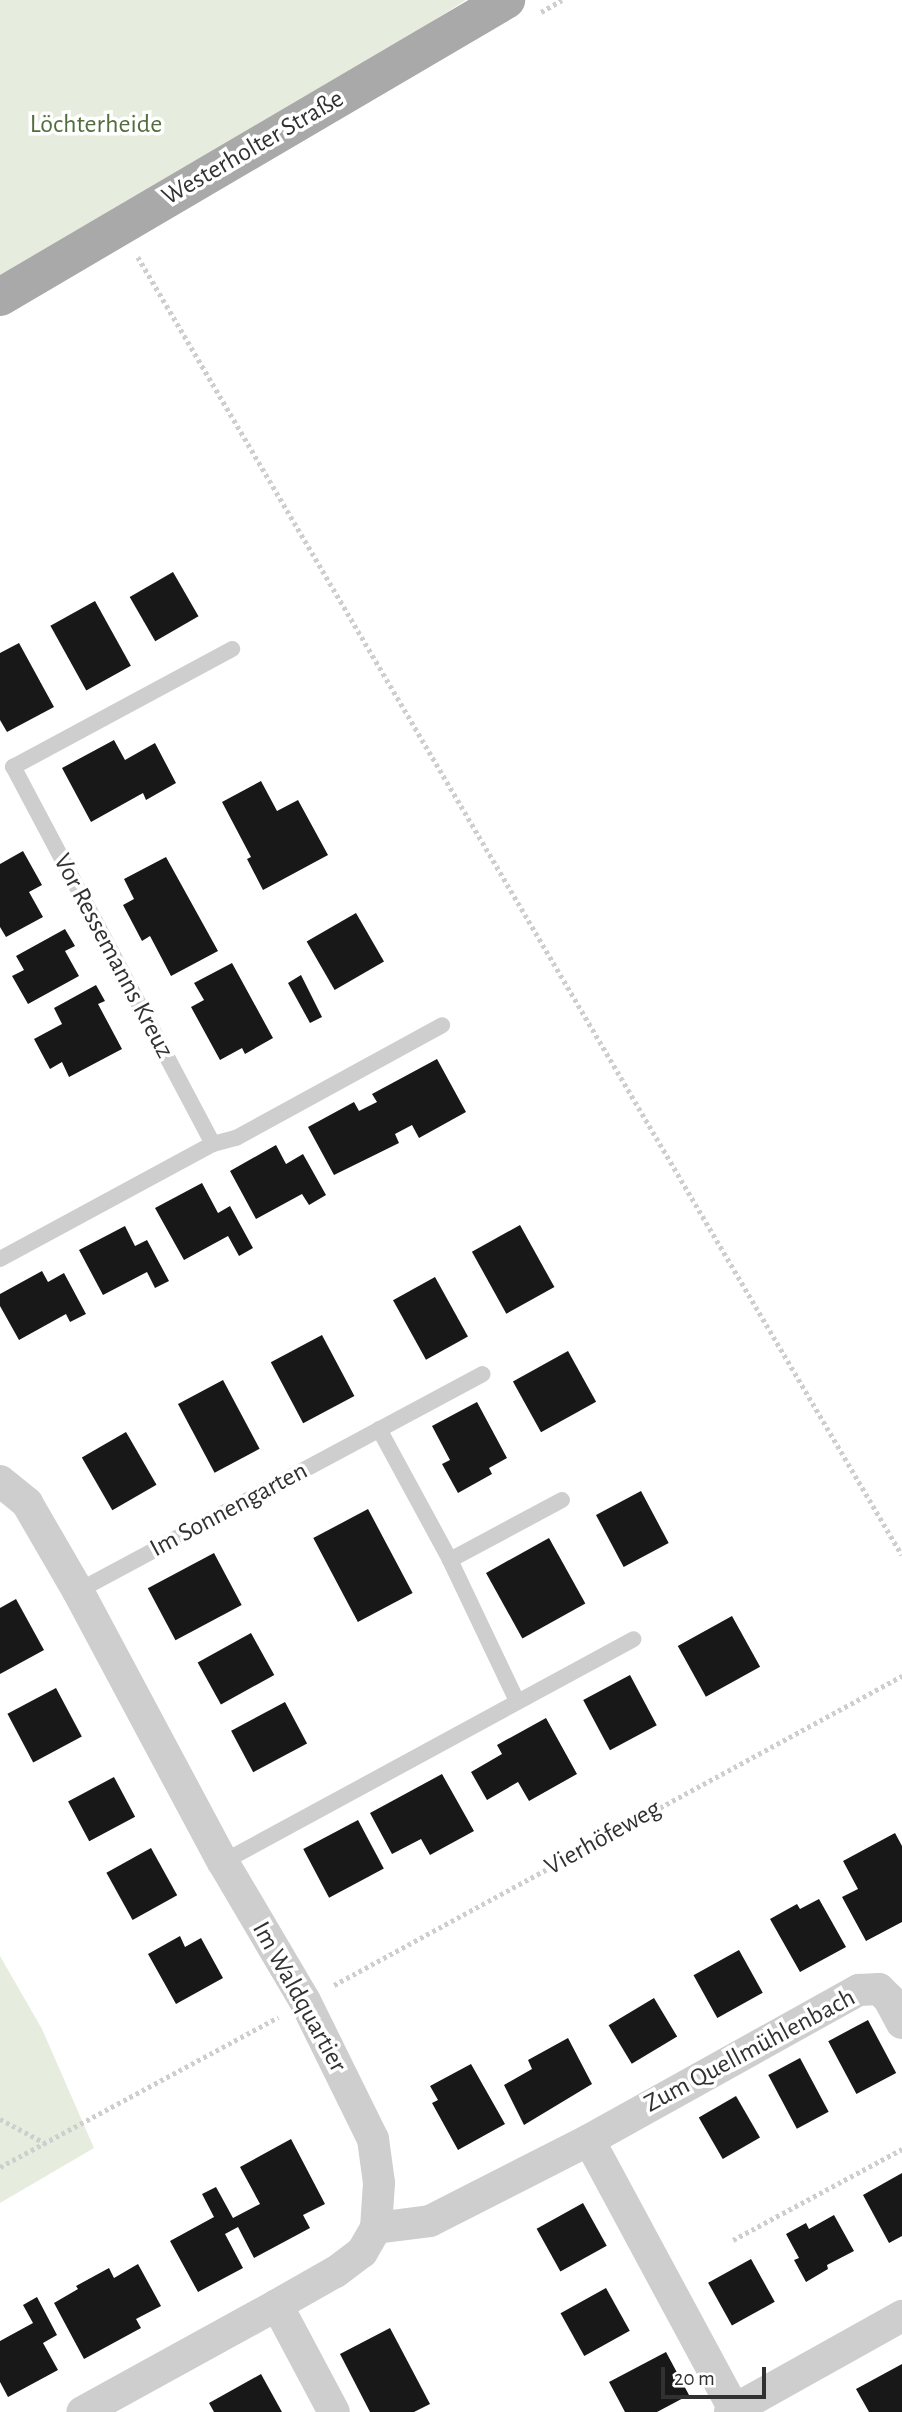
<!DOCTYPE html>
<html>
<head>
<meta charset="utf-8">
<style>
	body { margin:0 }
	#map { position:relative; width:902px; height:2412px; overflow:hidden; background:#fff; font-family:"Alegreya Sans",sans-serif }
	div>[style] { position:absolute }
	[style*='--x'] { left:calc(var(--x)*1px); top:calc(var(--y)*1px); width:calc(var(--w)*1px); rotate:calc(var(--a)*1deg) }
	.green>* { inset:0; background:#e6eddf }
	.building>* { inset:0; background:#181818; transform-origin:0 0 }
	.path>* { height:4.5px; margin-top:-2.25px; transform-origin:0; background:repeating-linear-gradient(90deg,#cecece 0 3.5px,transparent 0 7px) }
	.service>* { height:16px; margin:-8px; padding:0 8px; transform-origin:8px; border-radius:8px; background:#cecece }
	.minor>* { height:32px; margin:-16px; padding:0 16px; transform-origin:16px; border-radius:16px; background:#cecece }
	.primary>* { height:38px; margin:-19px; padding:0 19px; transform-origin:19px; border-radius:19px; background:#a9a9a9 }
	span { translate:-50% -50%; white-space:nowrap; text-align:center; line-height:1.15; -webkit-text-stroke:7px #fff; paint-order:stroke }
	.park-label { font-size:26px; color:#526d3d }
	.street-label { font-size:26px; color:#313131 }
	.scale { position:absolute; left:661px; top:2367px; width:105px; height:32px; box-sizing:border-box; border:4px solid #313131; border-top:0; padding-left:9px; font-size:21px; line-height:24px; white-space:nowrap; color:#313131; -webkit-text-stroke:5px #fff; paint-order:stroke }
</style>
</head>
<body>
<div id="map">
	<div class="green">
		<i style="clip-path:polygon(0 0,466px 0,113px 223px,0 287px)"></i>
		<i style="clip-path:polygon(0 1956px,42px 2029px,94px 2148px,0 2203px)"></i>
	</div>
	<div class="building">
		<i style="left:173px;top:572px;width:51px;height:50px;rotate:60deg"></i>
		<i style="left:95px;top:601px;width:74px;height:51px;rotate:61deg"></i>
		<i style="clip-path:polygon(19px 643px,54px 707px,7px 732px,0 720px,0 653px)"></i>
		<i style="clip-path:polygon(114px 740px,125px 760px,155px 743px,176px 783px,146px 800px,143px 793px,91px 822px,62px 768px)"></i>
		<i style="clip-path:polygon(261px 781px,277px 811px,298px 800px,328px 855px,263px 890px,247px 859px,251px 857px,222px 802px)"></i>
		<i style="clip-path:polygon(23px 851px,42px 885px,29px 892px,43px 917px,6px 937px,0 927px,0 864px)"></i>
		<i style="clip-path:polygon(166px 857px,218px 951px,171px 976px,150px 936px,142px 941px,123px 905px,134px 899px,124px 879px)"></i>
		<i style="left:356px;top:913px;width:56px;height:57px;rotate:60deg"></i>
		<i style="clip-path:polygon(65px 929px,75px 946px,65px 951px,79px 976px,28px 1004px,12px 976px,24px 970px,16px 956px)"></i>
		<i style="clip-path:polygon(232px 963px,273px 1038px,245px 1054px,242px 1048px,220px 1060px,191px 1007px,204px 1000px,194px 983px)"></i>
		<i style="clip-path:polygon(301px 975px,322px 1017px,310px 1023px,288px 983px)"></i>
		<i style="clip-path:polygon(96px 985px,105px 1001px,98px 1004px,122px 1049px,69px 1077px,62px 1062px,50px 1069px,34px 1039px,62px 1024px,54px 1008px)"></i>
		<i style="clip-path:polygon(437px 1059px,466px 1112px,419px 1138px,412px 1125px,395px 1134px,399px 1143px,334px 1175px,308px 1127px,354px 1102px,359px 1111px,377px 1102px,372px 1094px)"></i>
		<i style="clip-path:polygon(276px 1145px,286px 1164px,303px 1154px,326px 1195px,309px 1205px,302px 1194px,256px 1219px,230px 1171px)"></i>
		<i style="clip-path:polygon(202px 1183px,218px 1213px,230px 1206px,253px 1248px,239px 1256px,228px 1236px,184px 1260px,155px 1208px)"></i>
		<i style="left:520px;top:1225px;width:71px;height:55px;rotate:61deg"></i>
		<i style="clip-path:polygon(125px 1226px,135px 1246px,147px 1240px,169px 1281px,155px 1288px,147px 1272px,103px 1295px,79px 1250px)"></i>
		<i style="clip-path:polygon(42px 1271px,48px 1282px,64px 1273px,86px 1314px,70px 1322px,66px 1314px,19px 1340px,0 1306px,0 1294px)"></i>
		<i style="left:435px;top:1277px;width:68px;height:48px;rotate:61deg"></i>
		<i style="left:322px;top:1335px;width:69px;height:58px;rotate:62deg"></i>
		<i style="left:568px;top:1351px;width:58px;height:63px;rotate:61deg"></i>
		<i style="left:223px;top:1380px;width:78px;height:51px;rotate:62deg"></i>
		<i style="clip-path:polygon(477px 1402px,507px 1458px,489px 1468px,492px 1474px,458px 1493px,442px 1464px,450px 1460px,432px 1426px)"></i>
		<i style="left:126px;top:1432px;width:61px;height:51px;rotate:60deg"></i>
		<i style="left:641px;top:1491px;width:59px;height:51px;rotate:62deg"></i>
		<i style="left:368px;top:1509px;width:95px;height:62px;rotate:62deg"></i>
		<i style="left:549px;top:1538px;width:75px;height:72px;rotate:61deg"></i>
		<i style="left:214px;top:1553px;width:59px;height:75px;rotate:62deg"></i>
		<i style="clip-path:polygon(16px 1599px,44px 1650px,0 1674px,0 1608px)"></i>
		<i style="left:732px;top:1616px;width:58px;height:62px;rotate:61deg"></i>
		<i style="left:251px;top:1633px;width:48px;height:61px;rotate:61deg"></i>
		<i style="left:630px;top:1675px;width:57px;height:53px;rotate:62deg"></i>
		<i style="left:56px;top:1688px;width:55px;height:55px;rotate:62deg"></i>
		<i style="left:285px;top:1702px;width:47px;height:61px;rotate:62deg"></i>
		<i style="clip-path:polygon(546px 1718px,577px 1774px,529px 1801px,518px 1782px,487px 1800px,471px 1772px,502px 1754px,497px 1745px)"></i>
		<i style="clip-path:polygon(442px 1774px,474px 1831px,430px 1855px,421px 1839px,392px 1854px,370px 1813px)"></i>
		<i style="left:114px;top:1777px;width:45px;height:52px;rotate:62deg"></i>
		<i style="left:358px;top:1820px;width:55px;height:62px;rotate:62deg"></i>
		<i style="clip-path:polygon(895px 1833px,902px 1846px,902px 1922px,866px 1941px,842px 1897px,858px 1889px,843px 1861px)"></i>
		<i style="left:151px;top:1848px;width:54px;height:51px;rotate:61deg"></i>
		<i style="clip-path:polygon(819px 1899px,846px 1947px,800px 1972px,770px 1919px,797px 1904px,800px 1909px)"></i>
		<i style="clip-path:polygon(180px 1936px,185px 1947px,201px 1938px,223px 1978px,176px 2004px,148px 1954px)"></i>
		<i style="left:739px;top:1950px;width:49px;height:52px;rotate:61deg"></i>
		<i style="left:654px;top:1998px;width:45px;height:53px;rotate:59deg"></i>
		<i style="left:868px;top:2020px;width:60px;height:45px;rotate:62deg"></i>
		<i style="clip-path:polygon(568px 2038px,592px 2084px,524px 2125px,504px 2085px,532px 2069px,528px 2060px)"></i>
		<i style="left:800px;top:2058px;width:61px;height:36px;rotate:62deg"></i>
		<i style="clip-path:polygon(471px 2064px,505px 2124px,458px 2150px,432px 2103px,438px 2100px,430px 2086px)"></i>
		<i style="left:736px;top:2096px;width:48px;height:43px;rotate:60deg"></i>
		<i style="clip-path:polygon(291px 2139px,325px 2204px,303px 2215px,310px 2228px,254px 2258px,238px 2227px,225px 2234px,243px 2268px,198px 2292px,170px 2241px,214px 2217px,202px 2194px,216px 2187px,233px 2218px,260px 2204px,240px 2167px)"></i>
		<i style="clip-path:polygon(902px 2173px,902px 2236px,889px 2243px,863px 2195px)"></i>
		<i style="left:583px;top:2203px;width:49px;height:53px;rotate:61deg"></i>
		<i style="clip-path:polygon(834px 2215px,854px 2251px,827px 2265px,828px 2269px,806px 2282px,794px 2260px,799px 2258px,786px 2234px,806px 2223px,809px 2229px)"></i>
		<i style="left:751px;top:2259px;width:49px;height:49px;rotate:61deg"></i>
		<i style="clip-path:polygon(138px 2264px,161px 2306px,136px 2319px,141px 2328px,84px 2359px,54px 2303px,78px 2289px,76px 2286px,109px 2268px,114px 2278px)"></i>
		<i style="left:606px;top:2288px;width:49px;height:52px;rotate:61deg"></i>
		<i style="clip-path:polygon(37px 2297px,57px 2335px,43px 2343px,58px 2370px,8px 2397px,0 2382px,0 2341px,33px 2323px,23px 2305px)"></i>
		<i style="clip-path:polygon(390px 2328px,430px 2404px,414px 2412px,370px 2412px,340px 2354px)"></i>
		<i style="clip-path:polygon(666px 2352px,689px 2395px,657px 2412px,625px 2412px,609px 2382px)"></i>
		<i style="clip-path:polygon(902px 2364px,902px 2412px,869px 2412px,856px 2389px)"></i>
		<i style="clip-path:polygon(261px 2374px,282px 2412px,214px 2412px,209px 2403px)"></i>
	</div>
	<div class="path">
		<i style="--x:541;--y:12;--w:24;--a:-30"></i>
		<i style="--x:138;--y:257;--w:1506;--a:59.52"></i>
		<i style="--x:334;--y:1985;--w:647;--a:-28.55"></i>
		<i style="--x:0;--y:2119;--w:51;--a:28.1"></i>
		<i style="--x:0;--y:2167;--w:316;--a:-28.3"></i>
		<i style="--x:733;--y:2240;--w:192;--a:-28.3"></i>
	</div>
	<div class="service">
		<i style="--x:213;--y:1144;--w:24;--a:-15"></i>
		<i style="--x:236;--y:1138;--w:235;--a:-28.7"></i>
		<i style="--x:0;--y:1259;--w:242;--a:-28.4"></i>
		<i style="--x:213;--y:1144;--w:427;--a:-117.9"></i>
		<i style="--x:13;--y:767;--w:249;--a:-28.3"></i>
		<i style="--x:379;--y:1429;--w:149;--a:61.5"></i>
		<i style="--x:450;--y:1560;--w:156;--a:64.6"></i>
		<i style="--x:450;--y:1560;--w:127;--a:-28.2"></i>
		<i style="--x:78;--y:1591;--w:459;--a:-28.2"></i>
		<i style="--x:223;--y:1862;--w:467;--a:-28.5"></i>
	</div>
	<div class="minor">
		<i style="--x:0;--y:1481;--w:35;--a:39"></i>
		<i style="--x:27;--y:1503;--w:102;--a:59.9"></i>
		<i style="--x:78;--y:1591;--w:307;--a:61.9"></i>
		<i style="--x:223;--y:1862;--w:161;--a:59.5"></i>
		<i style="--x:305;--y:2001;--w:154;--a:63.8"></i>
		<i style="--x:373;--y:2139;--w:44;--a:82.2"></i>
		<i style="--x:379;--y:2183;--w:45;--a:93.8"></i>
		<i style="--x:376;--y:2228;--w:28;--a:120"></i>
		<i style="--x:362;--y:2252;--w:34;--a:143"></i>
		<i style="--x:335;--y:2272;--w:67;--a:150.4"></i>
		<i style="--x:277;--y:2305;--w:222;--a:151.2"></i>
		<i style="--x:589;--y:2140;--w:306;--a:61.7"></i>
		<i style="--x:376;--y:2228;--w:54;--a:-7.4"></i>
		<i style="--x:430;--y:2221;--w:178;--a:-27"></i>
		<i style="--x:589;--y:2140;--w:309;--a:-29.1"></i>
		<i style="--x:859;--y:1990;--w:20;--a:-3"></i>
		<i style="--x:879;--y:1989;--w:14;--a:45"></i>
		<i style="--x:889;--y:1999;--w:27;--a:62"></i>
		<i style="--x:277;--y:2305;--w:121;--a:62"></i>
		<i style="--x:730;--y:2412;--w:197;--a:-29.2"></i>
	</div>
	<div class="primary">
		<i style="--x:0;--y:297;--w:587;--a:-30.41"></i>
	</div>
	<div class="park-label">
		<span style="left:96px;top:125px">Löchterheide</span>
	</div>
	<div class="street-label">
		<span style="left:253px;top:148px;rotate:-30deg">Westerholter Straße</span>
		<span style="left:113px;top:956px;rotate:62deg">Vor Ressemanns Kreuz</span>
		<span style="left:229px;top:1510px;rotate:-28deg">Im Sonnengarten</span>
		<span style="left:603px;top:1838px;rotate:-29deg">Vierhöfeweg</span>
		<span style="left:299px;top:1997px;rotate:61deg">Im Waldquartier</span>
		<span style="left:750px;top:2051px;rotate:-28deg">Zum Quellmühlenbach</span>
	</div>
	<div class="scale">20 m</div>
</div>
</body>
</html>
